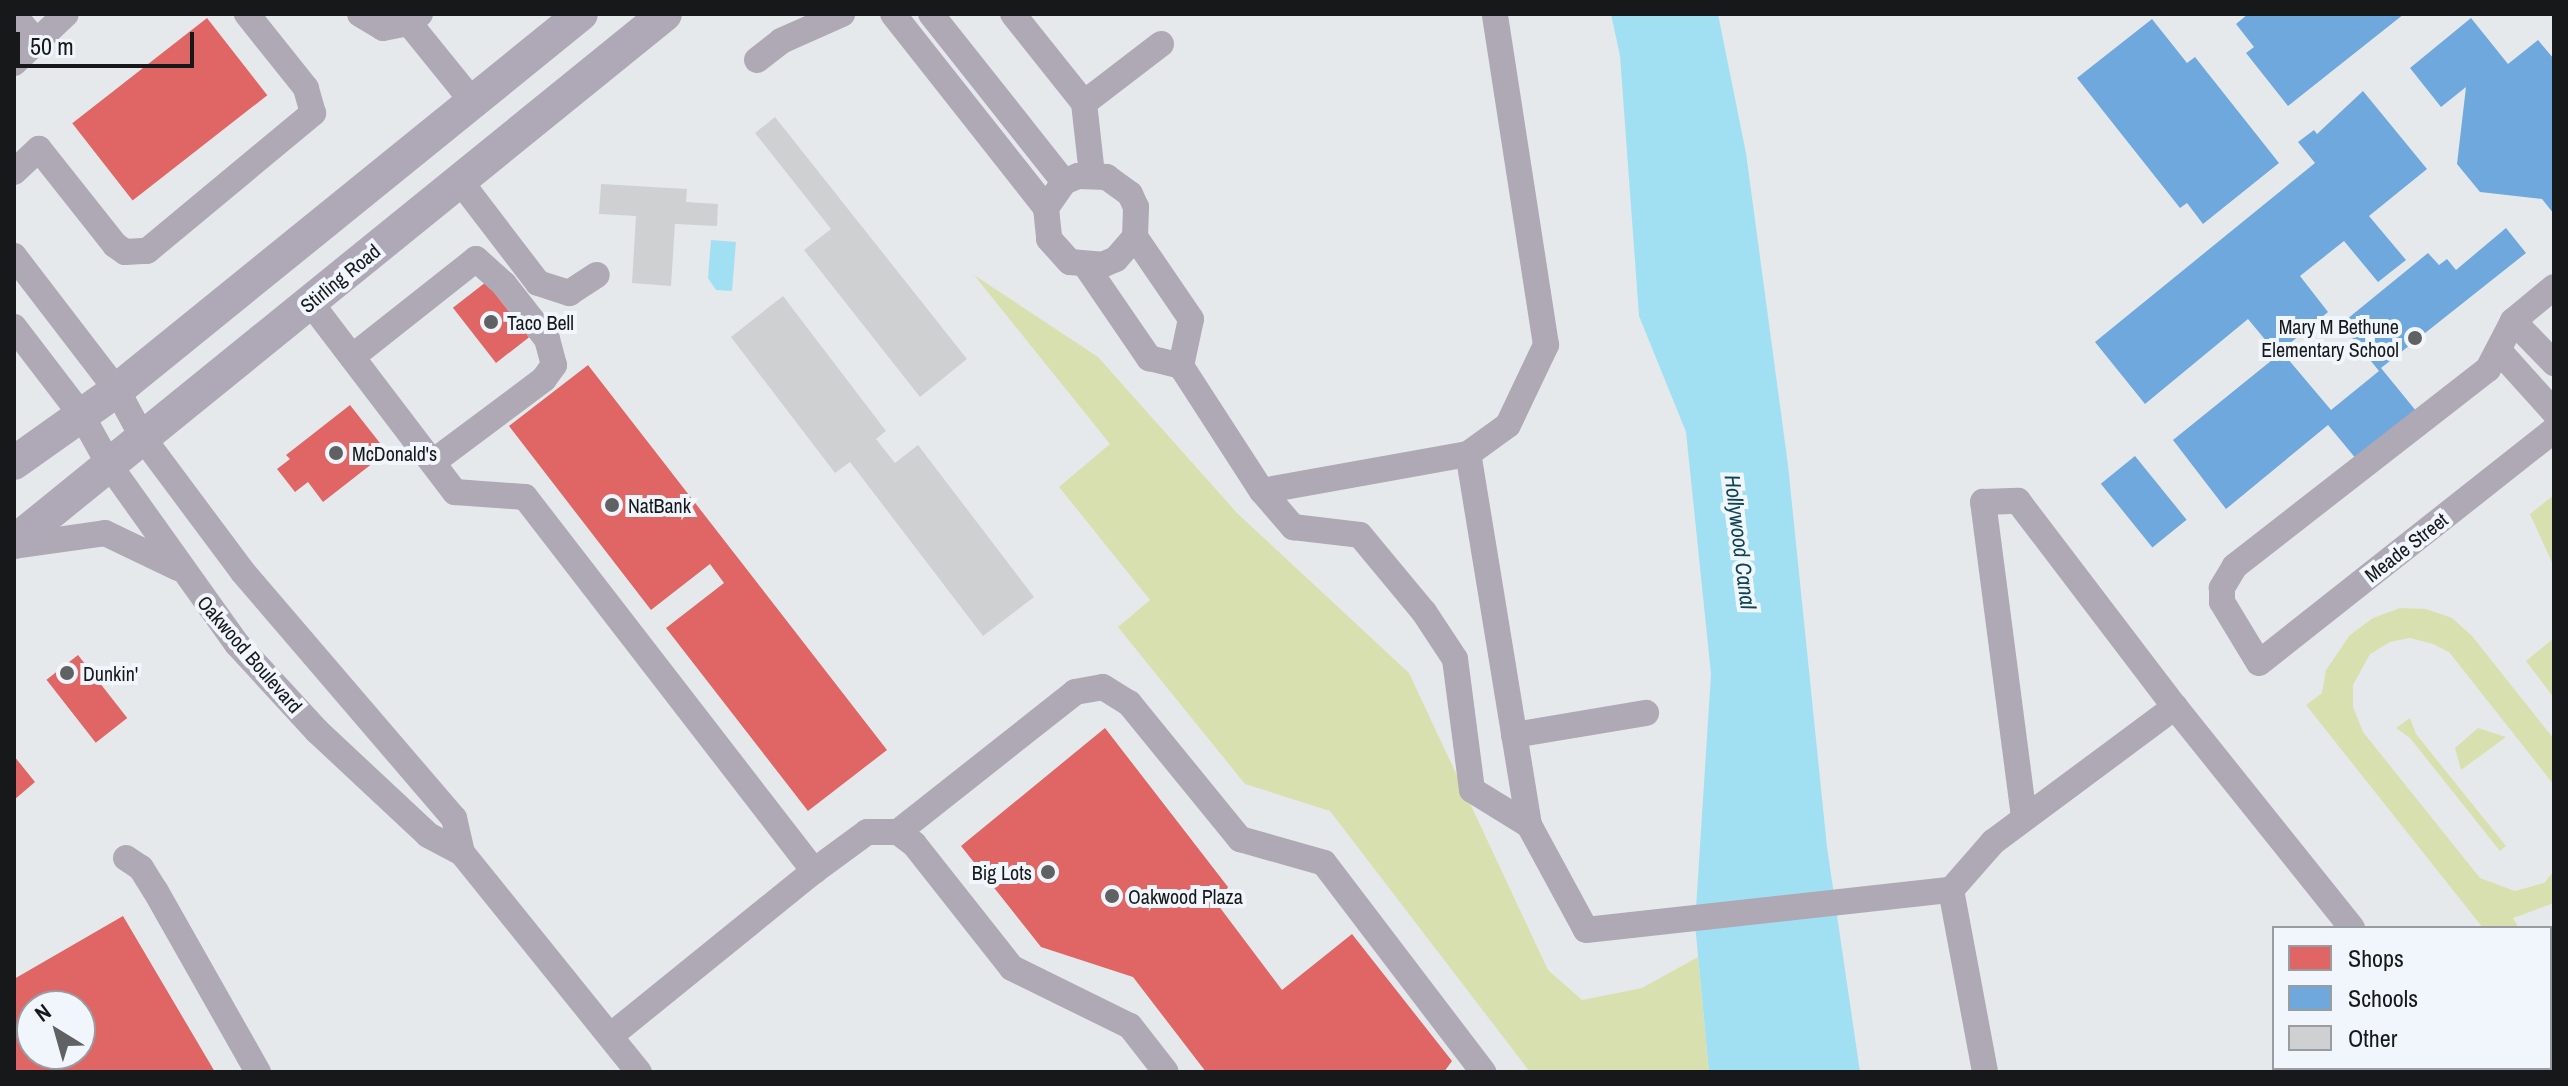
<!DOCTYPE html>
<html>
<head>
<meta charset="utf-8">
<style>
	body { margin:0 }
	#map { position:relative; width:2568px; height:1086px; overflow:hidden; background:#e6e9eb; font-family:"Archivo Narrow",sans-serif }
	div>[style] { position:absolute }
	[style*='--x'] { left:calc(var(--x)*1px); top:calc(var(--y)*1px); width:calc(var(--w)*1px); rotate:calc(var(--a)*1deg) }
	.green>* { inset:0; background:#d8e0b0 }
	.water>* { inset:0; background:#a1e0f3 }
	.shops>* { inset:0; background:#e06666; transform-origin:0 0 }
	.schools>* { inset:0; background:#6fa8dc; transform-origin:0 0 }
	.building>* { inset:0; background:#cfd0d2 }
	.minor>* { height:26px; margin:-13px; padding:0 13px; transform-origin:13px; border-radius:13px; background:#afa8b5 }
	.major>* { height:34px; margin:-17px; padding:0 17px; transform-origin:17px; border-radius:17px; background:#afa8b6 }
	.dots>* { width:22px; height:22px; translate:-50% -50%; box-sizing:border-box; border:4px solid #f0f6fc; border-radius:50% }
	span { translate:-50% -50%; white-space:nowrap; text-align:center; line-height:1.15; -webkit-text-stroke:8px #f0f6fc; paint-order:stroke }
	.street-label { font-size:20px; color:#16181a }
	.poi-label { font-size:20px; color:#16181a }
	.left { translate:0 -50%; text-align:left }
	.right { translate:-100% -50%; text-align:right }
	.water-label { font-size:22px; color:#0f4453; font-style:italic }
	.frame { position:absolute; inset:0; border:16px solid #16181a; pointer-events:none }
	.legend { position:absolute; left:2272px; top:926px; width:280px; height:144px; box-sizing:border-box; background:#f0f6fc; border:2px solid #999da2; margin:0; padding:10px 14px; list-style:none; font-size:24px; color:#16181a }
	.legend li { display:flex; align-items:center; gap:16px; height:40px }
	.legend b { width:40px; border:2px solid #999da2 }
	.north { position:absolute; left:16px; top:990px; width:80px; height:80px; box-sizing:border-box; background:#f0f6fc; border:2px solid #999da2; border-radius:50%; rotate:323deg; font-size:22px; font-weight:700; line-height:32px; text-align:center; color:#16181a }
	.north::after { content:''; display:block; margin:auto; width:28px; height:36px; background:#5f6163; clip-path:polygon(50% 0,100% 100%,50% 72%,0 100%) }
	.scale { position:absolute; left:16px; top:32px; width:178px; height:36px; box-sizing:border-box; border:4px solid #16181a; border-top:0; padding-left:10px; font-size:24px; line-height:28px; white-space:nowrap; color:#16181a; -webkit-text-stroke:6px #f0f6fc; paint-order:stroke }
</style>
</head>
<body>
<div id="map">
	<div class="green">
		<i style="clip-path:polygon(974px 275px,1098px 357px,1237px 513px,1409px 673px,1548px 970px,1582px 1000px,1642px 988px,1698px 957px,1709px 1072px,1530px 1072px,1330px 811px,1245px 784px,1118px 627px,1150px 600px,1059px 487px,1110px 444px)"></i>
		<i style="clip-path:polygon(2554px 495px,2554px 567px,2530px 514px)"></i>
		<i style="clip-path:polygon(2400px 608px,2426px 609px,2452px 618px,2472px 636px,2554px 739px,2554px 785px,2449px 652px,2433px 644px,2410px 638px,2390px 642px,2370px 654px,2353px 685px,2353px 707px,2363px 732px,2480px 878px,2515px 891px,2544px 883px,2554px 871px,2554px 903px,2513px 918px,2519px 928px,2483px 928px,2306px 705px,2322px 693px,2326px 670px,2350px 635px,2373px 618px)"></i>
		<i style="clip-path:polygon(2554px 638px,2554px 698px,2526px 661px)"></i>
		<i style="clip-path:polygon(2410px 718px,2416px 734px,2506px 846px,2500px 851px,2410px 738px,2396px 728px)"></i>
		<i style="clip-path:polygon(2478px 728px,2506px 737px,2461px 770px,2455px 748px)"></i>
	</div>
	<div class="water">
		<i style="clip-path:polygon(1611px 14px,1718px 14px,1746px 153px,1788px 465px,1827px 847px,1860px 1072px,1709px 1072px,1695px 924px,1711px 674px,1686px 432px,1639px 316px,1620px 56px)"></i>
		<i style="clip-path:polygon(711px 240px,736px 242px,732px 291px,716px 290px,708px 278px)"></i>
	</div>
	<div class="shops">
		<i style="left:207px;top:18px;width:98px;height:171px;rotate:52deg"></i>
		<i style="left:486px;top:282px;width:70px;height:42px;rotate:52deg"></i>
		<i style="clip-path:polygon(588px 365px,887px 750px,808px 811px,666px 628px,724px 583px,710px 564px,651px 610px,509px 426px)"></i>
		<i style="clip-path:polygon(350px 405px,387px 452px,323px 502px,308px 482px,295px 492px,277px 469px,290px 459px,286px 455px)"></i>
		<i style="left:78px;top:655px;width:80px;height:40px;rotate:52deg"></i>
		<i style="clip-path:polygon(1105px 728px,1228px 887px,1218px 905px,1282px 990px,1352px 934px,1452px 1061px,1444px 1072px,1206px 1072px,1133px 977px,1041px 947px,961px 846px)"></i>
		<i style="clip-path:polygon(14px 756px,35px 782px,14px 800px)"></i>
		<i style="clip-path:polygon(evenodd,123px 916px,215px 1072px,14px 1072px,14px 979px,123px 916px,32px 1006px,80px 1006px,80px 1054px,32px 1054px,32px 1006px)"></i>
	</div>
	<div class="schools">
		<i style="clip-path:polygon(2248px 14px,2404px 14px,2288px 106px,2246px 53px,2254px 47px,2236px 24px)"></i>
		<i style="clip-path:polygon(2471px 18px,2508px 64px,2538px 40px,2554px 59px,2554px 214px,2542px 199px,2480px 192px,2457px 164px,2466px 87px,2441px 107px,2410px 68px)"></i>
		<i style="clip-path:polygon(2152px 19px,2187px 63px,2195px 57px,2279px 163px,2203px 224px,2187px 203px,2180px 208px,2077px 78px)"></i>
		<i style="clip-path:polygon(2363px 91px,2427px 169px,2369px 216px,2406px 260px,2378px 282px,2344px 241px,2300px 276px,2328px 312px,2277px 354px,2248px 319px,2145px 404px,2095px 342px,2315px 163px,2298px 142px,2314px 130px,2317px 134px)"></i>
		<i style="clip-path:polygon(2506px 228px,2526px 253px,2381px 368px,2421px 417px,2362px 466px,2328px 425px,2226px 509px,2173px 440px,2282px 352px,2331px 410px,2379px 371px,2341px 324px,2428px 253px,2439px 265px,2447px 259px,2456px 270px)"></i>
		<i style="left:2135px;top:456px;width:82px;height:44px;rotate:51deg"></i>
	</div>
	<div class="building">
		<i style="clip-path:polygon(775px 117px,967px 359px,920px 397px,804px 250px,831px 229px,755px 133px)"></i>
		<i style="clip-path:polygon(601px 184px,687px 189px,686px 202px,718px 204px,717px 226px,675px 224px,671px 286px,632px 283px,636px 216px,599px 214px)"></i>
		<i style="clip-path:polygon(783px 296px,886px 431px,876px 439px,895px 463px,918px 445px,1034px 597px,983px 636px,850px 462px,835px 473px,731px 337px)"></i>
	</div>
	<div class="minor">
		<i style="--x:360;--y:14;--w:27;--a:31"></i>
		<i style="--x:383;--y:28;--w:26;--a:-11"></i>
		<i style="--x:420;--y:14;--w:14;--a:141"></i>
		<i style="--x:409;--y:23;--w:102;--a:51"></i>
		<i style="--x:893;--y:14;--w:247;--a:51.7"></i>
		<i style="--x:931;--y:14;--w:214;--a:51.6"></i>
		<i style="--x:1013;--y:14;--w:114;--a:51.4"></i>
		<i style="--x:1084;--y:103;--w:71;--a:83.6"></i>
		<i style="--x:14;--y:15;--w:35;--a:50"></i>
		<i style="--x:757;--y:60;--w:31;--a:-38"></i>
		<i style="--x:781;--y:41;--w:67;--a:-23.9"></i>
		<i style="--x:14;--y:63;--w:71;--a:-43.3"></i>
		<i style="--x:1084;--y:103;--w:97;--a:-37.5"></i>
		<i style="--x:14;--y:172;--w:34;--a:-43"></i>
		<i style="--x:39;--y:149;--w:122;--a:51.6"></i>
		<i style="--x:115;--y:245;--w:12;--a:35"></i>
		<i style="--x:125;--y:252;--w:22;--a:-3"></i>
		<i style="--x:147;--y:251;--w:216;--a:-39.7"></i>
		<i style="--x:313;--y:113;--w:26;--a:-106"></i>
		<i style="--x:306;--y:88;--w:95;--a:-128.6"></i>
		<i style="--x:460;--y:181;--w:128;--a:52.6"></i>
		<i style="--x:538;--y:283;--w:33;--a:18"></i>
		<i style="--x:569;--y:293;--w:33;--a:-33"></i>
		<i style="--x:14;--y:256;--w:169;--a:52.5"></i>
		<i style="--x:117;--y:390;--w:55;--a:61.6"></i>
		<i style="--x:143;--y:438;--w:166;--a:53.3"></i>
		<i style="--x:242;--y:571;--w:326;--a:49.4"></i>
		<i style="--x:454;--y:818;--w:36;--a:77"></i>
		<i style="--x:1086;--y:266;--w:112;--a:55.6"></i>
		<i style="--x:1149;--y:358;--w:33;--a:14"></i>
		<i style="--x:1181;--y:366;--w:48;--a:-78"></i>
		<i style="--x:1191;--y:319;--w:99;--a:-124.3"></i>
		<i style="--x:1135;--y:237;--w:30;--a:-88"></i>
		<i style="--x:1136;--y:207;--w:14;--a:-115"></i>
		<i style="--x:1130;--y:194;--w:29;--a:-144"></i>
		<i style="--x:1107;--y:177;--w:29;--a:-178"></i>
		<i style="--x:1078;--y:176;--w:15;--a:157"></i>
		<i style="--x:1064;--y:182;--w:32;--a:125"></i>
		<i style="--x:1046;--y:208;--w:31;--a:84"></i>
		<i style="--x:1049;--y:239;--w:31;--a:48"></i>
		<i style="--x:1070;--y:262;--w:32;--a:5"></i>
		<i style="--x:1102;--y:265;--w:15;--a:-23"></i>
		<i style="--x:1116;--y:259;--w:29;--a:-49"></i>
		<i style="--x:2554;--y:287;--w:53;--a:140.3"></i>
		<i style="--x:2513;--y:321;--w:54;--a:117.5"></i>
		<i style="--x:2488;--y:369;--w:321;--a:142.1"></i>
		<i style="--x:2235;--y:566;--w:26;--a:121"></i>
		<i style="--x:2222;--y:588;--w:14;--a:90"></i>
		<i style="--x:2222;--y:602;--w:71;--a:58.8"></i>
		<i style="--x:2259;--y:663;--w:376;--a:-38.3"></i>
		<i style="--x:310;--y:302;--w:239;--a:52.7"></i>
		<i style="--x:455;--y:492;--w:70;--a:4.1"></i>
		<i style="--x:525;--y:497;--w:473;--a:52.3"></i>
		<i style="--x:814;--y:871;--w:262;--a:141"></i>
		<i style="--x:2513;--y:321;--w:59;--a:45.7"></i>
		<i style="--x:14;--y:327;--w:112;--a:52.6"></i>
		<i style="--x:82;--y:416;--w:57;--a:60.8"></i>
		<i style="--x:110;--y:466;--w:219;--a:54.5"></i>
		<i style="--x:237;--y:644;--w:118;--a:47.4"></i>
		<i style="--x:317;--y:731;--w:152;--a:43.1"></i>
		<i style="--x:428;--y:835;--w:38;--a:28"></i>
		<i style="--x:462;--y:853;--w:282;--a:51.1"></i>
		<i style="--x:2500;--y:352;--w:81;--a:48"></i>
		<i style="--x:352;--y:357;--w:158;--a:-38.3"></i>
		<i style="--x:476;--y:259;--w:38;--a:42"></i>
		<i style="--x:504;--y:284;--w:70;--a:52"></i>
		<i style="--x:547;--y:339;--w:27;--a:75"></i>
		<i style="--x:554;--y:365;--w:17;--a:126"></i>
		<i style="--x:544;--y:379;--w:139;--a:143.2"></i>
		<i style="--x:1181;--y:366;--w:149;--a:57.1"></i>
		<i style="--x:1262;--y:491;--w:209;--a:-10.2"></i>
		<i style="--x:1468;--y:454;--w:49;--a:-35.9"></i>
		<i style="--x:1508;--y:425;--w:89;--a:-64.6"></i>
		<i style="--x:1546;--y:345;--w:335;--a:-98.8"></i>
		<i style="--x:1262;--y:491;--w:48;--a:49.3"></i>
		<i style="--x:1293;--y:527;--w:67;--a:6.8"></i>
		<i style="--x:1360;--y:535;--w:100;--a:50.3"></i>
		<i style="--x:1424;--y:612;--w:56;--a:56.6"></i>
		<i style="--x:1455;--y:659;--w:132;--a:82.6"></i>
		<i style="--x:1472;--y:790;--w:67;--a:31.6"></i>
		<i style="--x:1529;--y:825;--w:376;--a:-99.3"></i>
		<i style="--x:14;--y:546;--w:92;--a:-8.1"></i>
		<i style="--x:105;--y:533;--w:81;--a:25.6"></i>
		<i style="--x:1514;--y:735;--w:134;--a:-9.5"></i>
		<i style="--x:2024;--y:817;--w:318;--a:-97.4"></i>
		<i style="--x:1983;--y:502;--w:35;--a:-2"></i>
		<i style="--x:2018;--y:501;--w:259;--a:52.7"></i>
		<i style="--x:1529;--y:825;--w:119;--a:61.5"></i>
		<i style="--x:1586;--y:930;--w:367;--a:-6.3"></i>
		<i style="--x:1951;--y:890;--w:64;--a:-48.8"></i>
		<i style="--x:1993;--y:842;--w:227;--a:-36.6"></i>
		<i style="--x:2175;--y:707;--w:283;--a:51.3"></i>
		<i style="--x:898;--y:832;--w:226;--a:-38.3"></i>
		<i style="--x:1075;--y:692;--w:28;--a:-10"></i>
		<i style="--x:1103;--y:687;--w:31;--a:32"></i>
		<i style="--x:1129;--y:703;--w:176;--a:50.8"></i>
		<i style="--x:1240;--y:839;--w:87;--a:15.9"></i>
		<i style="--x:1324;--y:863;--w:263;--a:52.7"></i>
		<i style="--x:126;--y:858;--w:18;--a:34"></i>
		<i style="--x:141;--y:868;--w:26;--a:58"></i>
		<i style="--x:155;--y:890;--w:209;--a:60.5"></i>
		<i style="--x:814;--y:871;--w:66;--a:-36.3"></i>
		<i style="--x:867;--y:832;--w:31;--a:0"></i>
		<i style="--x:898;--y:832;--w:20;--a:37"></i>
		<i style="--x:914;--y:844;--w:158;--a:51.7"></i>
		<i style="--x:1012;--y:968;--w:131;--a:26.2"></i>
		<i style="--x:1130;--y:1026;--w:58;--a:52"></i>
		<i style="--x:1951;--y:890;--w:185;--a:79.4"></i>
		<i style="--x:2464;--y:1068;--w:5;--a:53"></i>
	</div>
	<div class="major">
		<i style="--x:14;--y:463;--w:126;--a:-35.3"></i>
		<i style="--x:117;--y:390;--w:597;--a:-39.02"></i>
		<i style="--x:14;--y:542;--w:838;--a:-39.04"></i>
	</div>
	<div class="dots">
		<i style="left:491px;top:322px;background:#5f6163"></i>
		<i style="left:2415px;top:338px;background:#5f6163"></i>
		<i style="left:336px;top:453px;background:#5f6163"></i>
		<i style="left:612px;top:505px;background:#5f6163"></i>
		<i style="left:67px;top:673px;background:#5f6163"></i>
		<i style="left:1048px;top:872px;background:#5f6163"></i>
		<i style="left:1112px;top:896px;background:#5f6163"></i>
	</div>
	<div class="street-label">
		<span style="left:340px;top:278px;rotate:-39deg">Stirling Road</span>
		<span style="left:2406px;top:547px;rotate:-38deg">Meade Street</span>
		<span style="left:250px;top:654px;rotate:49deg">Oakwood Boulevard</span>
	</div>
	<div class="poi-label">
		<span class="left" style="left:507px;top:322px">Taco Bell</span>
		<span class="right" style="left:2399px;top:338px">Mary M Bethune<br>Elementary School</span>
		<span class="left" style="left:352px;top:453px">McDonald's</span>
		<span class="left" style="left:628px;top:505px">NatBank</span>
		<span class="left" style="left:83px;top:673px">Dunkin'</span>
		<span class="right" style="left:1032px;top:872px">Big Lots</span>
		<span class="left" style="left:1128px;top:896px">Oakwood Plaza</span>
	</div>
	<div class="water-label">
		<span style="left:1740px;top:542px;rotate:83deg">Hollywood Canal</span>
	</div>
	<div class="frame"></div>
	<ul class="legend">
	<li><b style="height:22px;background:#e06666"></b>Shops</li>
	<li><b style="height:22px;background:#6fa8dc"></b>Schools</li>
	<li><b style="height:22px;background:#cfd0d2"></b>Other</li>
	</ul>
	<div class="north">N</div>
	<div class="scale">50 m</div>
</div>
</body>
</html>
